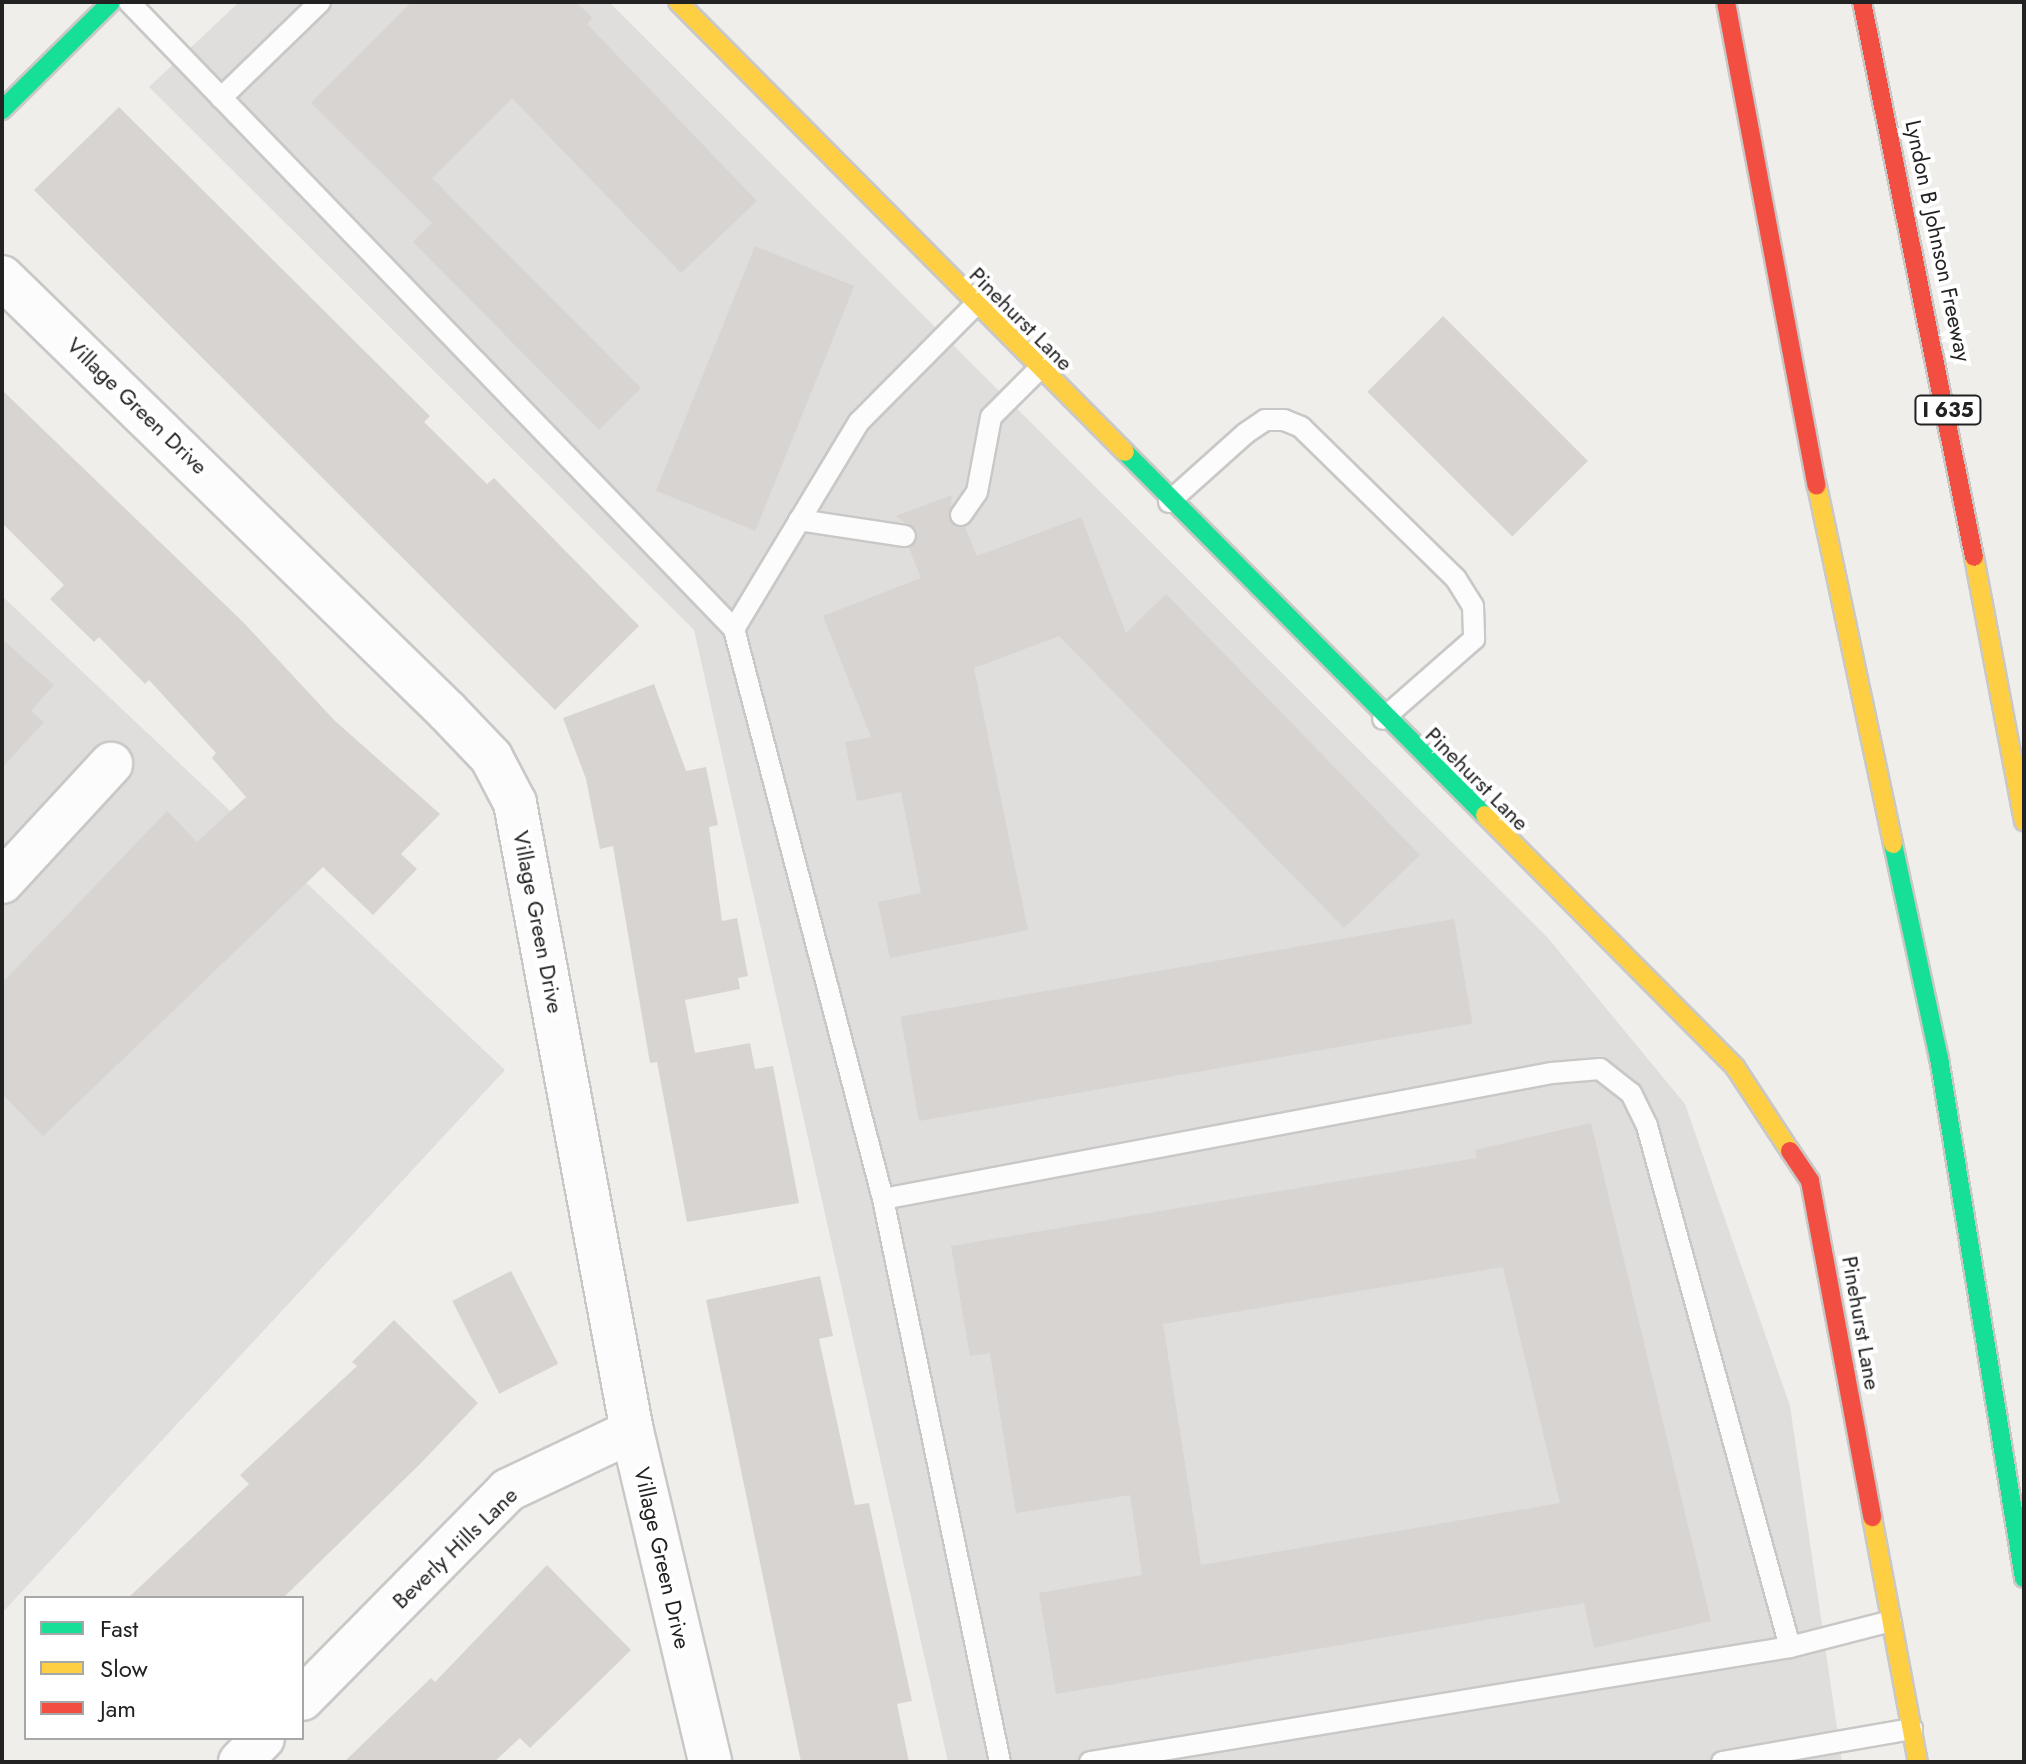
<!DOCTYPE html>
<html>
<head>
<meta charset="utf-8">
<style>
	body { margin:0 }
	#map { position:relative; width:2026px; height:1764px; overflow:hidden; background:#f0eeeb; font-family:Jost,sans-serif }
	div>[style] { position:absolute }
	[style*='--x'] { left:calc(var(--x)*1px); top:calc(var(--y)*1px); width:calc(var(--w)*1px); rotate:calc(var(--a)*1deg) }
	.residential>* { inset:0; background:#dfdedc }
	.building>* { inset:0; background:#d7d4d2; transform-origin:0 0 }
	.roads { filter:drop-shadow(2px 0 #c9c8c7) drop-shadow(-2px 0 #c9c8c7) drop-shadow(0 2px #c9c8c7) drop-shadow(0 -2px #c9c8c7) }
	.lane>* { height:20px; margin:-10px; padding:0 10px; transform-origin:10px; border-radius:10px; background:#fdfcfc }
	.street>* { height:42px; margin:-21px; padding:0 21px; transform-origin:21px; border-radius:21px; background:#fdfcfc }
	.fast>* { height:18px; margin:-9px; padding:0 9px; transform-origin:9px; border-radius:9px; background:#16e098 }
	.slow>* { height:18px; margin:-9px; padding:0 9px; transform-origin:9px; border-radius:9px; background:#ffcf43 }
	.jam>* { height:18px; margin:-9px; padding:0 9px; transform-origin:9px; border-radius:9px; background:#f24e42 }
	span { translate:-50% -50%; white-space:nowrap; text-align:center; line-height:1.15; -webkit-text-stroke:8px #fff; paint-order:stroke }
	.shield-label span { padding:2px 6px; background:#fff; border:2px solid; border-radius:6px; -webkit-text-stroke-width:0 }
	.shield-label { font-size:20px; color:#222; font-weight:700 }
	.street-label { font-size:22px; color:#222 }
	.frame { position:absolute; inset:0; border:4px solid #222; pointer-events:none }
	.legend { position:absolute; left:24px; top:1596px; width:280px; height:144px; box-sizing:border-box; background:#fff; border:2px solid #a7a7a7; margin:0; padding:10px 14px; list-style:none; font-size:24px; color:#222 }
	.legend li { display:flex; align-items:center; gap:16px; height:40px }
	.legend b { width:40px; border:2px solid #a7a7a7 }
</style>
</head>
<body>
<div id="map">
	<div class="residential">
		<i style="clip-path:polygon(239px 2px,609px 2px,1548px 938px,1685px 1104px,1790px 1406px,1842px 1762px,948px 1762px,694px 630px,149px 87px)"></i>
		<i style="clip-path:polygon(2px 596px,505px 1070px,2px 1613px)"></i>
	</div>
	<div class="building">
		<i style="clip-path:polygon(412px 2px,576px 2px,592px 18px,587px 24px,757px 201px,681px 273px,512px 98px,432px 178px,641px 388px,599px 430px,413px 242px,432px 223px,311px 103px)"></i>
		<i style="clip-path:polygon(119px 107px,430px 416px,424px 422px,487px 484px,494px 478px,639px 626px,555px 710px,34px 190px)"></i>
		<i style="left:755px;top:246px;width:107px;height:264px;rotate:22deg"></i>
		<i style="left:1443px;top:316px;width:205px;height:107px;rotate:45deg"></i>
		<i style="clip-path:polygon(2px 390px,243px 622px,334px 720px,440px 814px,401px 854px,417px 869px,373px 915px,323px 867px,43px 1136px,2px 1094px,2px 983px,167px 811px,197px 842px,246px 797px,212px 758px,216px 753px,149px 680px,145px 684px,99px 637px,94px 642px,50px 599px,64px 585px,2px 523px)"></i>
		<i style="clip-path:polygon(952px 495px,949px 520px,965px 527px,977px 556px,1081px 517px,1126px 633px,1166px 594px,1420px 855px,1344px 928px,1059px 636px,974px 668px,1028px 930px,890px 958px,878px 902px,921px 893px,901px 792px,857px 801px,845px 742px,871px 737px,823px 616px,921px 578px,909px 548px,917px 532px,896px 516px)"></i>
		<i style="clip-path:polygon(2px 639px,54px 685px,31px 711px,44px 722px,2px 768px)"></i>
		<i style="clip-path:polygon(654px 684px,686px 771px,706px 767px,718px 825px,709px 827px,722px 921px,737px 918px,748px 976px,738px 978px,740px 989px,685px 1000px,695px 1053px,750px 1043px,755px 1069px,773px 1066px,799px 1203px,687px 1222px,657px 1062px,650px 1063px,613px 846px,600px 849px,586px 779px,563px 718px)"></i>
		<i style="left:1454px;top:919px;width:106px;height:562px;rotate:80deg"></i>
		<i style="clip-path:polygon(evenodd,1591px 1123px,1711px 1621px,1594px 1648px,1584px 1603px,1056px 1694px,1039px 1593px,1142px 1575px,1130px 1495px,1016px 1513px,990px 1353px,970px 1356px,951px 1246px,1477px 1158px,1475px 1150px,1591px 1123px,1503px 1267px,1560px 1503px,1201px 1565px,1163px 1324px,1503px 1267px)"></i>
		<i style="left:511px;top:1271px;width:104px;height:66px;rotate:63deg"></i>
		<i style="clip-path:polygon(820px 1276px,833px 1336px,819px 1339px,855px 1505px,869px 1503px,912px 1701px,897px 1704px,909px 1762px,801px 1762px,706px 1300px)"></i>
		<i style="clip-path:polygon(394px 1320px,478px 1403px,422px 1462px,283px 1598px,128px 1598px,249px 1484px,240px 1475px,357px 1366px,352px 1362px)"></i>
		<i style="clip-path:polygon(547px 1565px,631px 1650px,586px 1694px,530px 1748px,520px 1738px,494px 1762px,344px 1762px,431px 1678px,435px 1682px)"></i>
	</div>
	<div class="roads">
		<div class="lane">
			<i style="--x:129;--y:2;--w:871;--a:46.02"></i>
			<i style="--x:734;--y:629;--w:589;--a:75.35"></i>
			<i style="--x:883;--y:1199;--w:575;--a:78.26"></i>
			<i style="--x:221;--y:98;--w:138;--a:-44.1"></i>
			<i style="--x:1169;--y:502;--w:103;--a:-41.9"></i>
			<i style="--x:1246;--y:433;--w:23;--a:-34"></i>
			<i style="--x:1265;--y:420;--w:19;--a:0"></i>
			<i style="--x:1284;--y:420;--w:18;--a:22"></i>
			<i style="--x:1301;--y:427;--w:217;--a:44.4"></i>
			<i style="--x:1456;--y:579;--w:32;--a:58"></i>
			<i style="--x:1473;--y:606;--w:33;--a:88"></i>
			<i style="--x:1474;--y:639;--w:121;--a:138.7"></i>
			<i style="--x:961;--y:515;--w:28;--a:-55"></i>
			<i style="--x:977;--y:492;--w:76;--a:-79.4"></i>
			<i style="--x:991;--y:417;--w:66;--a:-45"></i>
			<i style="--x:799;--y:520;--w:107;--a:8.6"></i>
			<i style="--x:734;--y:629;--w:242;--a:-58.9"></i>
			<i style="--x:859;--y:422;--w:163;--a:-45.2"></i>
			<i style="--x:883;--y:1199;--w:681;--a:-10.67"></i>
			<i style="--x:1552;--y:1073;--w:48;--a:-4.8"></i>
			<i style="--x:1600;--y:1069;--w:39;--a:38"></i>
			<i style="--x:1631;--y:1093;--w:37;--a:64"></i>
			<i style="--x:1647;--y:1126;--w:540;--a:74.65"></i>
			<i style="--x:1090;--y:1762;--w:709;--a:-9.33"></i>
			<i style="--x:1790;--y:1647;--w:104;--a:-14.4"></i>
			<i style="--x:1722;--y:1762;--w:193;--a:-9.9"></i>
		</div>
		<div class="street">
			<i style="--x:2;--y:277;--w:622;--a:44.28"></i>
			<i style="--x:447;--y:711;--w:64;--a:46.3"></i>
			<i style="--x:491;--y:757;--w:52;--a:62.4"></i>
			<i style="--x:515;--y:803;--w:639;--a:79.45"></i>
			<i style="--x:632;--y:1431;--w:340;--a:76.7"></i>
			<i style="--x:2;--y:882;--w:161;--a:-47.3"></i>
			<i style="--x:302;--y:1699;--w:293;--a:-45.4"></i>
			<i style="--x:508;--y:1490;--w:137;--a:-25.4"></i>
			<i style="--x:240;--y:1762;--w:33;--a:-46"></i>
		</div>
		<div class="fast">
			<i style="--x:2;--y:110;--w:153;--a:-44.7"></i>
			<i style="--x:1125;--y:452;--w:511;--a:45.24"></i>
			<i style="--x:1893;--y:844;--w:219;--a:77.9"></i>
			<i style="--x:1939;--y:1058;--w:527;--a:80.72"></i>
		</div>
		<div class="slow">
			<i style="--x:678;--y:2;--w:634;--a:45.19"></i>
			<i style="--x:1817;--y:486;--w:366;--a:78"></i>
			<i style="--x:1974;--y:557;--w:269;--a:79.3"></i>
			<i style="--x:1485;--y:815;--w:355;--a:45.2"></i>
			<i style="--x:1735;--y:1067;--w:100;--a:56.8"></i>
			<i style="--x:1872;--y:1517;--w:249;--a:79.4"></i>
		</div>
		<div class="jam">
			<i style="--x:1726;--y:2;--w:492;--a:79.4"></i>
			<i style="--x:1862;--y:2;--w:566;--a:78.59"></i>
			<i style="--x:1790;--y:1151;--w:36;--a:56"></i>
			<i style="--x:1810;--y:1181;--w:342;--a:79.5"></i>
		</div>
	</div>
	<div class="shield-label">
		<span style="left:1948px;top:410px">I 635</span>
	</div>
	<div class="street-label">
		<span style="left:1938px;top:241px;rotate:78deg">Lyndon B Johnson Freeway</span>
		<span style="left:1021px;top:319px;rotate:45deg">Pinehurst Lane</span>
		<span style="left:137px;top:406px;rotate:44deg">Village Green Drive</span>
		<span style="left:1477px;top:779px;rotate:45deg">Pinehurst Lane</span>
		<span style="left:538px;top:922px;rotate:79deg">Village Green Drive</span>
		<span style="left:1861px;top:1323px;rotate:80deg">Pinehurst Lane</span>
		<span style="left:455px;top:1548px;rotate:-44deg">Beverly Hills Lane</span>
		<span style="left:662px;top:1558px;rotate:77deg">Village Green Drive</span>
	</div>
	<div class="frame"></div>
	<ul class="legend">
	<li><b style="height:10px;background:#16e098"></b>Fast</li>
	<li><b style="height:10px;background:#ffcf43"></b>Slow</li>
	<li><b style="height:10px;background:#f24e42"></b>Jam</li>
	</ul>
</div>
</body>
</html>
